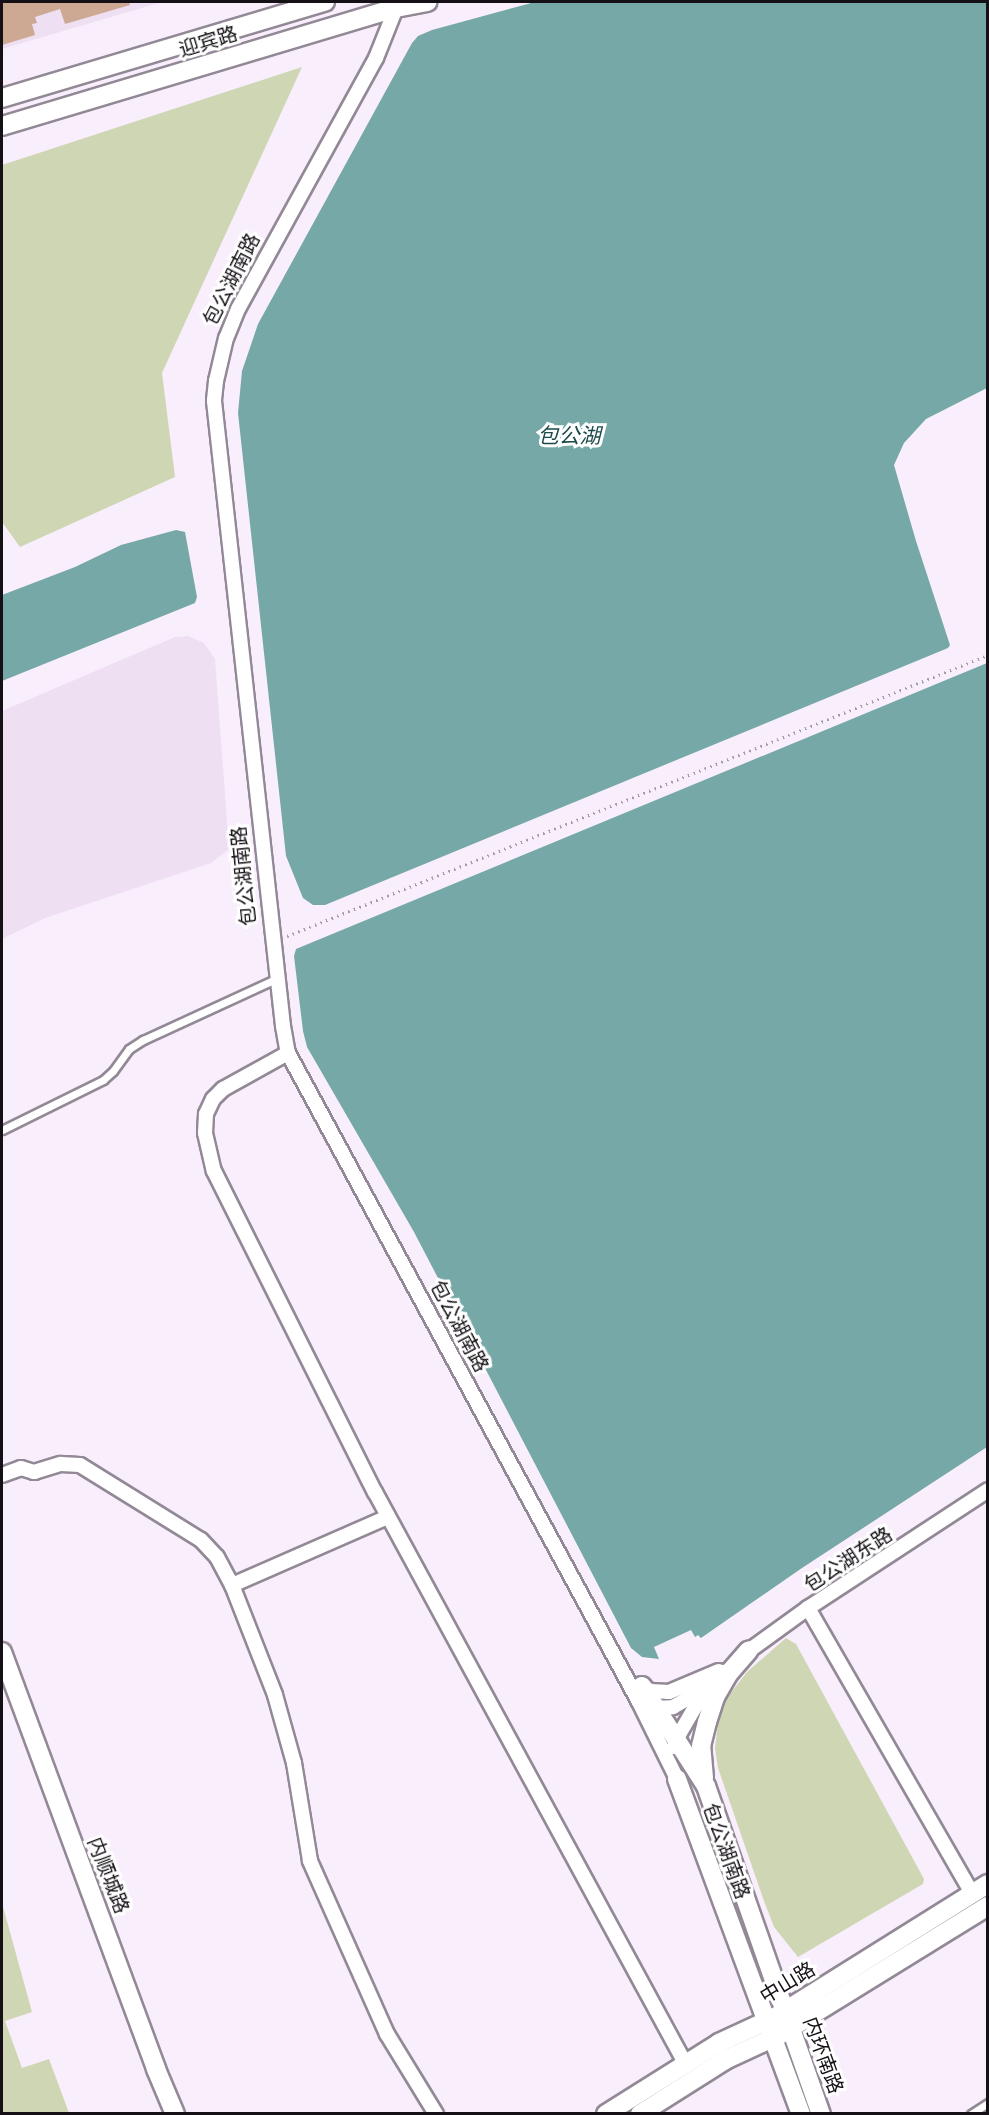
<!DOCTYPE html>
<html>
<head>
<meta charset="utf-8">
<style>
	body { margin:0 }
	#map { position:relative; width:989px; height:2115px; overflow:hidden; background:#f9eefc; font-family:Lora,"Noto Sans SC",serif }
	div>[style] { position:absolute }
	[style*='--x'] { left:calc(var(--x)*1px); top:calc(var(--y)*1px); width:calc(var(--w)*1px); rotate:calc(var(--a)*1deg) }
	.built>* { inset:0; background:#efdff3 }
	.green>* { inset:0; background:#cfd6b4 }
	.water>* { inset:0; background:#76a8a7 }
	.building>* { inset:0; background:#cda993 }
	.path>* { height:3px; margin-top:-1.5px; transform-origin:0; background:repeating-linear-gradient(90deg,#a59ca7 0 1.5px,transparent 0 6px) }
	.roads { filter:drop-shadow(2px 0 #938996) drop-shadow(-2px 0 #938996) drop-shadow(0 2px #938996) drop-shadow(0 -2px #938996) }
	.lane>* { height:7px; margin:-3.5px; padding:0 3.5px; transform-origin:3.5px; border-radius:3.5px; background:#fff }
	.street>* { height:14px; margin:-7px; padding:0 7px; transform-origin:7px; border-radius:7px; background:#fff }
	.secondary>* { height:18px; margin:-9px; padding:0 9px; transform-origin:9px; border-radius:9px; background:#fff }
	span { translate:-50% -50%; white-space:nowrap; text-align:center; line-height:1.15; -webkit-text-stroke:6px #fff; paint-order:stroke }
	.street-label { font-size:20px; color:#141015 }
	.water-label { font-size:21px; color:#1c4a4a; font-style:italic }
	.frame { position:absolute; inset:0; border:3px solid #141015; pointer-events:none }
</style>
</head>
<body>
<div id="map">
	<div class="built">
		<i style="clip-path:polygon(2px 2px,162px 2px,2px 49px)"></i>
		<i style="clip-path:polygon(188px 636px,204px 643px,215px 659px,229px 849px,211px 863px,45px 918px,2px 939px,2px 711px,175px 637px)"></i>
	</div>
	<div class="green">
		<i style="clip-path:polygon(302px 67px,162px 373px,175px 477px,20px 547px,2px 522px,2px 165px)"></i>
		<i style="clip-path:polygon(786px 1638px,796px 1644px,924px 1879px,923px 1884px,798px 1957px,774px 1927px,764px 1901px,718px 1768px,715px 1748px,719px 1714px,726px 1699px,747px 1672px)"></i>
		<i style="clip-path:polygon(2px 1903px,32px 2012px,5px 2021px,22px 2068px,49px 2059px,69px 2113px,2px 2113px)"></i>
	</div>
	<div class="water">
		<i style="clip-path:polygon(535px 2px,987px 2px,987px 388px,926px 419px,904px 443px,894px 465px,916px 541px,950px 645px,948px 648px,325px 905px,313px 905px,303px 898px,286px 856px,238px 413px,242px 371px,258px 324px,412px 43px,418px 36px,432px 30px)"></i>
		<i style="clip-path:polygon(176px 530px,185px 532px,197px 597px,195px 603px,2px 681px,2px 595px,75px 567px,121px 545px)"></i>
		<i style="clip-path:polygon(987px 663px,987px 1447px,802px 1568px,701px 1638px,698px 1635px,695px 1637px,691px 1630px,654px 1647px,659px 1659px,642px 1657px,631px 1648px,414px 1232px,307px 1047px,303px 1031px,294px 956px,296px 949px)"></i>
	</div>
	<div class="building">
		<i style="clip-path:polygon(2px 2px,129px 2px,130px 5px,65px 24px,60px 9px,35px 17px,37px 23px,32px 24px,35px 35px,2px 45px)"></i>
	</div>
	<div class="path">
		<i style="--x:287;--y:936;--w:755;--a:-21.84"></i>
	</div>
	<div class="roads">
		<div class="lane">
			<i style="--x:2;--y:1130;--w:113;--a:-26.3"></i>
			<i style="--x:103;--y:1080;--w:13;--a:-42"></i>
			<i style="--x:113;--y:1071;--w:27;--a:-54"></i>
			<i style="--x:129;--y:1049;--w:17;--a:-33"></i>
			<i style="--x:143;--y:1040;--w:149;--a:-24.7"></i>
			<i style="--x:971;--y:2114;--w:20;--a:-33"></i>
		</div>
		<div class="street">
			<i style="--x:396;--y:2;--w:6;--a:90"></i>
			<i style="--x:396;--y:8;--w:54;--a:111.8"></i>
			<i style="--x:376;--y:58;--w:286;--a:118.8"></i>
			<i style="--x:238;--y:309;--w:31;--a:112"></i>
			<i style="--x:226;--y:338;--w:44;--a:103.1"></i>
			<i style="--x:216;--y:381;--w:20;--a:96"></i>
			<i style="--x:214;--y:401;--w:629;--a:83.7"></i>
			<i style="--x:283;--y:1026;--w:27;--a:80"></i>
			<i style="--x:288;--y:1053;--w:736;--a:61.59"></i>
			<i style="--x:638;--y:1700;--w:88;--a:63.7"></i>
			<i style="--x:288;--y:1053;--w:74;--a:151"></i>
			<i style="--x:223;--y:1089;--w:14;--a:135"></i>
			<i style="--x:213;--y:1099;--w:17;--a:115"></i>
			<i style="--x:206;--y:1114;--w:19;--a:93"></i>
			<i style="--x:205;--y:1133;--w:39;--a:77"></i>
			<i style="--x:214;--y:1171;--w:359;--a:63.4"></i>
			<i style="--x:375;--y:1492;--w:650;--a:61.5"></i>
			<i style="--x:2;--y:1475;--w:20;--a:-20"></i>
			<i style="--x:21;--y:1468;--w:14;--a:17"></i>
			<i style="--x:34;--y:1472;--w:28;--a:-17"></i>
			<i style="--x:61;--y:1464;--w:19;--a:3"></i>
			<i style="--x:80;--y:1465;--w:142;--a:31.8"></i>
			<i style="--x:201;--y:1540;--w:23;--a:47"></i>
			<i style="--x:217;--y:1557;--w:32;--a:62"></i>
			<i style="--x:232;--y:1585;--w:118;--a:68.6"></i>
			<i style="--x:275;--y:1695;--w:71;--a:74.4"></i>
			<i style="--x:294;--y:1763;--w:99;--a:80.7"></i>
			<i style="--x:310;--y:1861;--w:189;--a:66"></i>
			<i style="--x:387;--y:2034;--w:94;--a:58.5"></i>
			<i style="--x:232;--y:1585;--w:170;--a:-23.6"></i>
			<i style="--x:808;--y:1608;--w:329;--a:60.1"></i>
			<i style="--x:743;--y:1655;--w:80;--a:-35.9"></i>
			<i style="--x:808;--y:1608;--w:215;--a:-33.2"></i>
			<i style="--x:640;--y:1685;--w:13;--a:29"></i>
			<i style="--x:651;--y:1691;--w:18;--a:3"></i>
			<i style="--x:669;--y:1692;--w:54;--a:-22.8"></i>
			<i style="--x:649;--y:1708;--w:24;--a:-2"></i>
			<i style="--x:673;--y:1707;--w:34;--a:-30"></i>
			<i style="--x:674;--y:1747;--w:9;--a:-72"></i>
			<i style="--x:677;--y:1738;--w:42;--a:-59.7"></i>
			<i style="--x:698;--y:1702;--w:40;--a:-49"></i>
		</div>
		<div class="secondary">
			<i style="--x:2;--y:98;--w:337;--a:-16.6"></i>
			<i style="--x:2;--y:126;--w:411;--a:-16.7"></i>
			<i style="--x:396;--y:8;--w:32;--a:-11"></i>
			<i style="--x:2;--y:1652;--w:445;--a:69.7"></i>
			<i style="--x:156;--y:2069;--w:49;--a:67.1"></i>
			<i style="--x:642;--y:1686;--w:119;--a:57.4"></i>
			<i style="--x:706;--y:1786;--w:348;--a:70.7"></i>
			<i style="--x:704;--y:1778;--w:32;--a:-95"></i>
			<i style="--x:701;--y:1746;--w:25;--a:-76"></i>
			<i style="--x:707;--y:1722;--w:26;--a:-72"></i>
			<i style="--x:715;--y:1697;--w:28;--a:-60"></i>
			<i style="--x:729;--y:1673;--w:30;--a:-49"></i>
			<i style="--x:677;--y:1779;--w:357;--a:69.7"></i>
			<i style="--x:606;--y:2114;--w:133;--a:-32.1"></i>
			<i style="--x:719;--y:2043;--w:62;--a:-24.9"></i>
			<i style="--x:775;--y:2017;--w:251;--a:-32"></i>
			<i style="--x:640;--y:2114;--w:103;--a:-32.3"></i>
			<i style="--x:727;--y:2059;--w:57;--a:-24.8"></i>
			<i style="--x:779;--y:2035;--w:246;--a:-31.7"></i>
		</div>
	</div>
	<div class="street-label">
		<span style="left:208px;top:41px;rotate:-17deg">迎宾路</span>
		<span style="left:231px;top:279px;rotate:-63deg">包公湖南路</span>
		<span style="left:243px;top:876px;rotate:-96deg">包公湖南路</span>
		<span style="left:460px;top:1326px;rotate:62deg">包公湖南路</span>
		<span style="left:848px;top:1559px;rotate:-33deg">包公湖东路</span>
		<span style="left:727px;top:1851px;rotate:70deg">包公湖南路</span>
		<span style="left:109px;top:1875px;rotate:69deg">内顺城路</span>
		<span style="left:787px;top:1982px;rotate:-31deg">中山路</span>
		<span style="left:824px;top:2055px;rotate:70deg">内环南路</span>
	</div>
	<div class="water-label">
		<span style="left:569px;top:436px">包公湖</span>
	</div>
	<div class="frame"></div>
</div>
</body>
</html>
